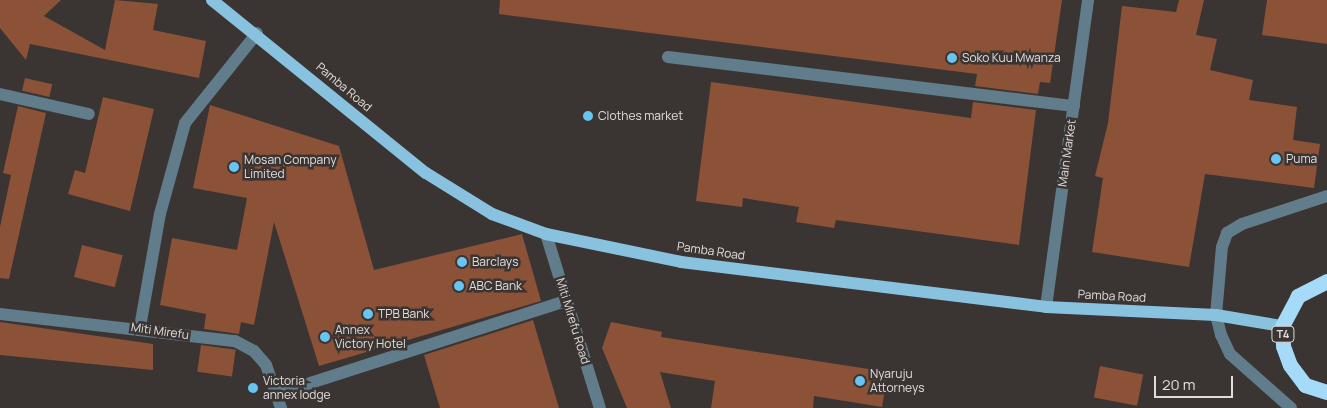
<!DOCTYPE html>
<html>
<head>
<meta charset="utf-8">
<style>
	body { margin:0 }
	#map { position:relative; width:1327px; height:408px; overflow:hidden; background:#3a3432; font-family:Manrope,sans-serif }
	div>[style] { position:absolute }
	[style*='--x'] { left:calc(var(--x)*1px); top:calc(var(--y)*1px); width:calc(var(--w)*1px); rotate:calc(var(--a)*1deg) }
	.building>* { inset:0; background:#8b5238; transform-origin:0 0 }
	.minor>* { height:12px; margin:-6px; padding:0 6px; transform-origin:6px; border-radius:6px; background:#617c8b }
	.major>* { height:12px; margin:-6px; padding:0 6px; transform-origin:6px; border-radius:6px; background:#89c2df }
	.highway>* { height:15px; margin:-7.5px; padding:0 7.5px; transform-origin:7.5px; border-radius:7.5px; background:#a5dbf8 }
	.dots>* { width:14px; height:14px; translate:-50% -50%; box-sizing:border-box; border:2px solid #3a3432; border-radius:50% }
	span { translate:-50% -50%; white-space:nowrap; text-align:center; line-height:1.15; -webkit-text-stroke:5px #3a3432; paint-order:stroke }
	.shield-label span { padding:1px 4px; background:#3a3432; border:1px solid; border-radius:4px; -webkit-text-stroke-width:0 }
	.shield-label { font-size:11px; color:#e1dddb; font-weight:700 }
	.poi-label { font-size:12px; color:#e1dddb }
	.left { translate:0 -50%; text-align:left }
	.street-label { font-size:12px; color:#e1dddb }
	.scale { position:absolute; left:1154px; top:376px; width:79px; height:22px; box-sizing:border-box; border:2px solid #e1dddb; border-top:0; padding-left:6px; font-size:15px; line-height:18px; white-space:nowrap; color:#e1dddb; -webkit-text-stroke:4px #3a3432; paint-order:stroke }
</style>
</head>
<body>
<div id="map">
	<div class="building">
		<i style="clip-path:polygon(0 0,61px 0,44px 16px,105px 50px,115px 0,158px 4px,153px 30px,206px 41px,199px 78px,30px 44px,26px 60px,0 28px)"></i>
		<i style="clip-path:polygon(500px 0,1062px 0,1050px 83px,1040px 82px,1038px 94px,975px 86px,977px 74px,499px 14px)"></i>
		<i style="clip-path:polygon(1179px 0,1204px 0,1196px 35px,1217px 39px,1210px 70px,1253px 80px,1249px 100px,1297px 107px,1293px 140px,1320px 144px,1314px 188px,1205px 174px,1189px 267px,1092px 252px,1103px 178px,1095px 176px,1108px 123px,1122px 6px,1176px 12px)"></i>
		<i style="clip-path:polygon(1267px 0,1327px 0,1327px 44px,1262px 35px)"></i>
		<i style="left:25px;top:78px;width:28px;height:13px;rotate:13deg"></i>
		<i style="clip-path:polygon(711px 82px,971px 118px,973px 102px,1036px 110px,1019px 245px,836px 220px,834px 228px,796px 222px,799px 207px,743px 198px,742px 207px,696px 201px)"></i>
		<i style="clip-path:polygon(103px 97px,154px 109px,130px 211px,68px 194px,75px 170px,85px 173px)"></i>
		<i style="clip-path:polygon(210px 105px,339px 146px,374px 270px,522px 234px,541px 301px,319px 366px,274px 222px,254px 325px,241px 322px,239px 334px,204px 329px,206px 314px,160px 305px,172px 238px,237px 250px,247px 198px,193px 188px)"></i>
		<i style="clip-path:polygon(18px 106px,46px 113px,9px 279px,0 278px,0 227px,11px 175px,3px 173px)"></i>
		<i style="left:82px;top:245px;width:42px;height:33px;rotate:14deg"></i>
		<i style="clip-path:polygon(533px 320px,559px 408px,440px 408px,424px 355px)"></i>
		<i style="clip-path:polygon(0 322px,153px 344px,153px 370px,0 355px)"></i>
		<i style="clip-path:polygon(611px 322px,662px 332px,661px 337px,888px 372px,882px 407px,814px 396px,813px 408px,711px 408px,715px 381px,660px 372px,671px 408px,627px 408px,602px 348px)"></i>
		<i style="left:201px;top:345px;width:35px;height:27px;rotate:8deg"></i>
		<i style="left:1100px;top:366px;width:44px;height:32px;rotate:11deg"></i>
	</div>
	<div class="minor">
		<i style="--x:668;--y:57;--w:409;--a:6.9"></i>
		<i style="--x:0;--y:94;--w:91;--a:12.7"></i>
		<i style="--x:546;--y:234;--w:182;--a:72.8"></i>
		<i style="--x:1046;--y:307;--w:310;--a:-82.2"></i>
		<i style="--x:0;--y:314;--w:237;--a:6.6"></i>
		<i style="--x:235;--y:341;--w:21;--a:28"></i>
		<i style="--x:254;--y:351;--w:18;--a:49"></i>
		<i style="--x:266;--y:365;--w:46;--a:70.8"></i>
		<i style="--x:140;--y:327;--w:115;--a:-80"></i>
		<i style="--x:160;--y:214;--w:94;--a:-74.6"></i>
		<i style="--x:185;--y:123;--w:115;--a:-51.3"></i>
		<i style="--x:276;--y:394;--w:305;--a:-17.8"></i>
		<i style="--x:1291;--y:408;--w:81;--a:-138.5"></i>
		<i style="--x:1230;--y:354;--w:21;--a:-115"></i>
		<i style="--x:1221;--y:335;--w:21;--a:-104"></i>
		<i style="--x:1216;--y:315;--w:68;--a:-85"></i>
		<i style="--x:1222;--y:247;--w:15;--a:-70"></i>
		<i style="--x:1227;--y:233;--w:17;--a:-31"></i>
		<i style="--x:1242;--y:224;--w:89;--a:-18.2"></i>
	</div>
	<div class="major">
		<i style="--x:212;--y:0;--w:275;--a:39"></i>
		<i style="--x:426;--y:173;--w:78;--a:31.8"></i>
		<i style="--x:492;--y:214;--w:58;--a:20.3"></i>
		<i style="--x:546;--y:234;--w:138;--a:11.7"></i>
		<i style="--x:681;--y:262;--w:368;--a:7"></i>
		<i style="--x:1046;--y:307;--w:170;--a:2.7"></i>
		<i style="--x:1216;--y:315;--w:67;--a:9.5"></i>
	</div>
	<div class="highway">
		<i style="--x:1327;--y:281;--w:33;--a:153"></i>
		<i style="--x:1298;--y:296;--w:34;--a:118"></i>
		<i style="--x:1282;--y:326;--w:20;--a:87"></i>
		<i style="--x:1283;--y:346;--w:20;--a:70"></i>
		<i style="--x:1290;--y:365;--w:25;--a:53"></i>
		<i style="--x:1305;--y:385;--w:23;--a:18"></i>
	</div>
	<div class="dots">
		<i style="left:952px;top:58px;background:#68c4f0"></i>
		<i style="left:588px;top:116px;background:#68c4f0"></i>
		<i style="left:1276px;top:159px;background:#68c4f0"></i>
		<i style="left:234px;top:167px;background:#68c4f0"></i>
		<i style="left:462px;top:262px;background:#68c4f0"></i>
		<i style="left:459px;top:286px;background:#68c4f0"></i>
		<i style="left:368px;top:314px;background:#68c4f0"></i>
		<i style="left:325px;top:337px;background:#68c4f0"></i>
		<i style="left:860px;top:381px;background:#68c4f0"></i>
		<i style="left:253px;top:388px;background:#68c4f0"></i>
	</div>
	<div class="shield-label">
		<span style="left:1283px;top:334px">T4</span>
	</div>
	<div class="poi-label">
		<span class="left" style="left:962px;top:58px">Soko Kuu Mwanza</span>
		<span class="left" style="left:598px;top:116px">Clothes market</span>
		<span class="left" style="left:1286px;top:159px">Puma</span>
		<span class="left" style="left:244px;top:167px">Mosan Company<br>Limited</span>
		<span class="left" style="left:472px;top:262px">Barclays</span>
		<span class="left" style="left:469px;top:286px">ABC Bank</span>
		<span class="left" style="left:378px;top:314px">TPB Bank</span>
		<span class="left" style="left:335px;top:337px">Annex<br>Victory Hotel</span>
		<span class="left" style="left:870px;top:381px">Nyaruju<br>Attorneys</span>
		<span class="left" style="left:263px;top:388px">Victoria<br>annex lodge</span>
	</div>
	<div class="street-label">
		<span style="left:344px;top:87px;rotate:40deg">Pamba Road</span>
		<span style="left:1067px;top:153px;rotate:-82deg">Main Market</span>
		<span style="left:711px;top:251px;rotate:8deg">Pamba Road</span>
		<span style="left:1112px;top:296px;rotate:3deg">Pamba Road</span>
		<span style="left:573px;top:321px;rotate:73deg">Miti Mirefu Road</span>
		<span style="left:160px;top:331px;rotate:8deg">Miti Mirefu</span>
	</div>
	<div class="scale">20 m</div>
</div>
</body>
</html>
